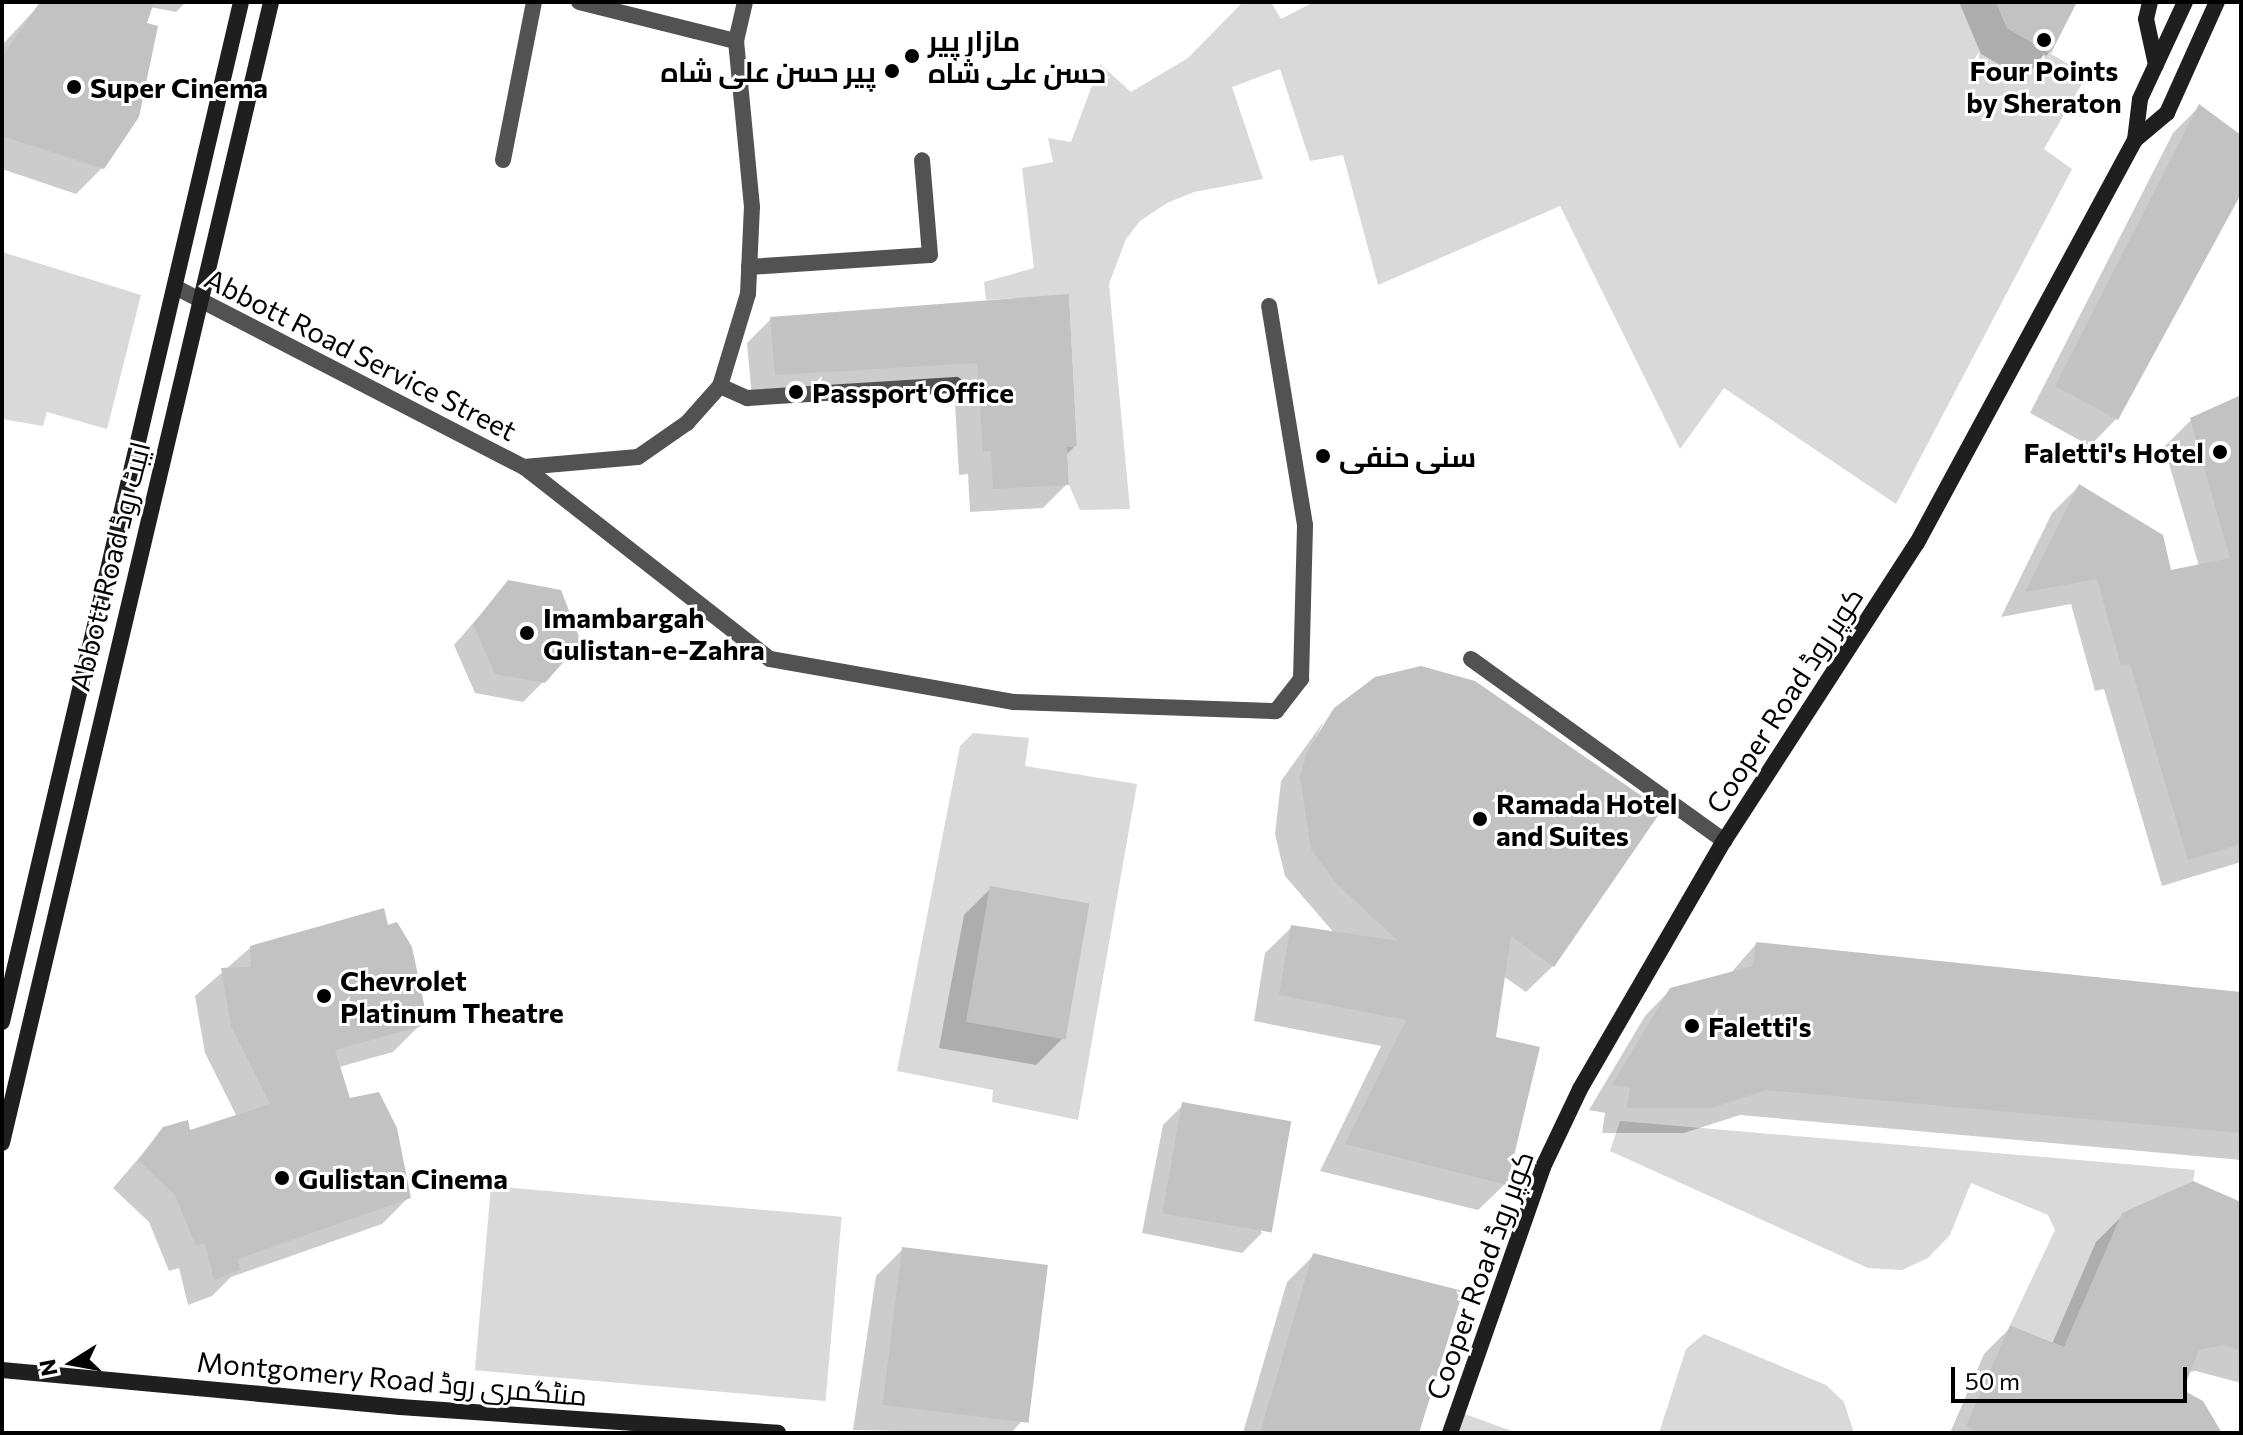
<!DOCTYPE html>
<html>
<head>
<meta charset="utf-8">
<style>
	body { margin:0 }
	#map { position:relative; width:2243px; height:1435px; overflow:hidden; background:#fff; font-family:Commissioner,Cairo,sans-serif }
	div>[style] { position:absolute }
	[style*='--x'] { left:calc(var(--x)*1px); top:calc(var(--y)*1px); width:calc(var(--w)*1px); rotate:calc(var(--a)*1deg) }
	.green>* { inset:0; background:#d9d9d9; transform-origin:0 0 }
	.shadow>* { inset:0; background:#0003 }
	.building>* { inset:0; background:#c2c2c2; transform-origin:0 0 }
	.minor>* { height:16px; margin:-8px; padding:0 8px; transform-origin:8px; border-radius:8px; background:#525252 }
	.secondary>* { height:16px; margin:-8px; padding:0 8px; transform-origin:8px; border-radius:8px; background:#1f1f1f }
	.dots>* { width:22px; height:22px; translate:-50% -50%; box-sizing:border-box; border:4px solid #fff; border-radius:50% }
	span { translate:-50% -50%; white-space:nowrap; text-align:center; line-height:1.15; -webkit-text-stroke:6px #fff; paint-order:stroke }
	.poi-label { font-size:28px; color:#000; font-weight:700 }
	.left { translate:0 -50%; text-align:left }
	.right { translate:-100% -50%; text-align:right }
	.street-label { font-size:28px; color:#000 }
	.frame { position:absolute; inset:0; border:4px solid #000; pointer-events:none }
	.north { position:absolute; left:32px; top:1323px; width:80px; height:80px; -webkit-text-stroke:6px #fff; paint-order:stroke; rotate:259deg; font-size:22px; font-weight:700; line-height:32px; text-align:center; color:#000 }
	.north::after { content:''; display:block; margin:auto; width:28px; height:36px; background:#000; clip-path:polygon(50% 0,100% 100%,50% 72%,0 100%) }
	.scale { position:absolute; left:1951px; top:1367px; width:236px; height:36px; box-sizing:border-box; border:4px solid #000; border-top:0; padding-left:10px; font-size:24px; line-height:28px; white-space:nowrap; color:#000; -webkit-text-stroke:6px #fff; paint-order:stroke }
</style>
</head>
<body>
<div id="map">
	<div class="green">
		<i style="clip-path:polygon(1243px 2px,1271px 2px,1281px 19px,1314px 2px,1996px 2px,2007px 28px,2087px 75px,2044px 149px,2072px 169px,1896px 504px,1724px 388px,1680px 449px,1560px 206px,1378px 285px,1343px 155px,1310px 161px,1280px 69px,1232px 87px,1263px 179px,1194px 192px,1167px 203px,1140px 221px,1126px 239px,1109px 284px,1130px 509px,1080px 510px,1069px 485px,1067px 447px,1077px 446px,1069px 295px,986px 300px,984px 282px,1034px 268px,1022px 168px,1053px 162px,1048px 138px,1071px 142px,1100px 64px,1131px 92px,1188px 58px)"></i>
		<i style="clip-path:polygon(2px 252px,141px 295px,107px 429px,47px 412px,43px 426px,2px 419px)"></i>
		<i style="clip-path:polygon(973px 733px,1029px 738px,1025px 766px,1137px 784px,1078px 1120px,992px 1102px,993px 1090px,897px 1071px,960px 746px)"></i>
		<i style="clip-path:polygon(1620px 1121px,2195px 1170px,2193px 1181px,2122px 1214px,2064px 1347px,2010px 1325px,2055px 1230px,2048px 1215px,1971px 1183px,1950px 1235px,1928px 1258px,1902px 1270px,1868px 1268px,1610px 1151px)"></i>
		<i style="left:491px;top:1186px;width:352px;height:185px;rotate:5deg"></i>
		<i style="clip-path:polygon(1704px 1334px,1826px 1385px,1844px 1402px,1854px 1433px,1659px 1433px,1686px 1349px)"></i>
		<i style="clip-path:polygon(1454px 1410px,1517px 1433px,1446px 1433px)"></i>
	</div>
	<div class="shadow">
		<i style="clip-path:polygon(42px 2px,186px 2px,176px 12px,150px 7px,103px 167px,76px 194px,2px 169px,2px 45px)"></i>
		<i style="clip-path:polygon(1959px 2px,2073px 2px,2050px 52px,2023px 78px,1981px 54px)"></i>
		<i style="clip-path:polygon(2199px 107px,2241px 137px,2241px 191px,2116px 419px,2090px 446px,2030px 413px,2173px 133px)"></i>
		<i style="clip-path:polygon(1067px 297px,1075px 446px,1066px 455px,1067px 484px,1043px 508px,970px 512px,968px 474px,959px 475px,954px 386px,752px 398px,747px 343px,771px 319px)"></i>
		<i style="clip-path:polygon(2241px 398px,2241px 862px,2162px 886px,2104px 689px,2095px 691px,2071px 604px,2001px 617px,2052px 513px,2079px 486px,2170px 572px,2199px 566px,2164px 447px,2191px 420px)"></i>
		<i style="clip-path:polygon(509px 582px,543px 682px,523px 702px,475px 693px,454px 645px)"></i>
		<i style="clip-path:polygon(1422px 668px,1474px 683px,1553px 966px,1526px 992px,1503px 976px,1493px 1038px,1505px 1184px,1478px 1210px,1320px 1171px,1381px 1046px,1254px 1021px,1265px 953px,1292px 927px,1335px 934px,1285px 876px,1275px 834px,1281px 781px,1324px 721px,1304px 762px,1335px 709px)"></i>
		<i style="clip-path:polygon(991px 888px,1063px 1038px,1036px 1065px,939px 1048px,964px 915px)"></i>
		<i style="clip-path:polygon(1756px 944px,2241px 994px,2241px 1160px,1740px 1115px,1684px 1133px,1602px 1133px,1605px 1113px,1589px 1110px,1645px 1016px,1671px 989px,1730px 974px)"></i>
		<i style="clip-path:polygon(251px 947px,420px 1025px,393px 1052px,339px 1067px,349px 1100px,409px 1197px,382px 1224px,231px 1277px,212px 1296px,188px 1305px,179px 1268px,169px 1271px,149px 1222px,113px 1188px,164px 1129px,189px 1133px,237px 1117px,205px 1053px,195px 996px)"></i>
		<i style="clip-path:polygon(1183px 1105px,1262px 1233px,1242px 1253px,1142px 1233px,1163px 1125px)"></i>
		<i style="clip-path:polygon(2241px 1204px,2241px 1383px,2196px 1371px,2188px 1372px,2181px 1391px,2216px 1433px,1950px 1433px,1984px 1354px,2011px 1327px,2052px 1344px,2096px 1242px,2123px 1215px)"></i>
		<i style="clip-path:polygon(903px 1249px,1022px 1421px,1011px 1433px,853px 1430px,876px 1276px)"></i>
		<i style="clip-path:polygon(1313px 1256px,1417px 1433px,1243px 1433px,1287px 1282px)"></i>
	</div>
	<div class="building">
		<i style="clip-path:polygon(40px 2px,154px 2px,147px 23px,158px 26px,139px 117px,104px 169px,2px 136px,2px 57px)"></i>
		<i style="clip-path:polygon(1996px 2px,2077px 2px,2051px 53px,2007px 28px)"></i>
		<i style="clip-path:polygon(2199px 104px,2241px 135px,2241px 194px,2118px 420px,2055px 386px)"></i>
		<i style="clip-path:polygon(1069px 294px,1077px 446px,1067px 447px,1069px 485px,993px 489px,991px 451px,983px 451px,977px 363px,775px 375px,770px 317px)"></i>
		<i style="clip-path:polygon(2241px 395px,2241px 844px,2188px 860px,2130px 664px,2121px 665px,2097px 579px,2025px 592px,2079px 484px,2163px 535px,2171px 570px,2230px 558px,2190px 418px)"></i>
		<i style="clip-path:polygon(508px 580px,561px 590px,581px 642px,545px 683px,495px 674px,473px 624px)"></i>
		<i style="clip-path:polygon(1421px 666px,1475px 681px,1662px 810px,1554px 967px,1511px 936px,1496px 1037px,1540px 1047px,1507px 1185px,1345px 1144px,1406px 1020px,1279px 995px,1291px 925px,1398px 941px,1335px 882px,1311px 849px,1300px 777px,1307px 752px,1334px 708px,1375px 677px)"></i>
		<i style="left:990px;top:886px;width:101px;height:138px;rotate:10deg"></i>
		<i style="clip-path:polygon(384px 908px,388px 925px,397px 922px,412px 947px,424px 1004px,422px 1026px,335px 1050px,350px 1098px,379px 1092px,397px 1128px,411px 1198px,238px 1259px,240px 1270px,214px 1280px,205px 1243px,196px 1246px,175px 1195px,138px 1160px,163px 1127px,188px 1120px,190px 1130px,270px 1104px,231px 1026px,221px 968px,251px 967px,250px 946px)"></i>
		<i style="clip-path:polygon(1756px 942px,2241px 992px,2241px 1133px,1767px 1090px,1711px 1108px,1627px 1108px,1630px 1088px,1612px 1085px,1670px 988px,1753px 966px)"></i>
		<i style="left:1182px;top:1102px;width:111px;height:113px;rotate:10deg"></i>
		<i style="clip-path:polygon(2193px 1181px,2241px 1202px,2241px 1351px,2224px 1345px,2199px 1350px,2183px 1390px,2203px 1401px,2222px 1433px,1980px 1433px,1966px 1426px,2010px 1325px,2064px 1347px,2122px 1213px)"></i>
		<i style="left:902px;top:1247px;width:147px;height:159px;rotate:7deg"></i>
		<i style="clip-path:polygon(1313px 1253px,1463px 1291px,1419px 1433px,1260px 1433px)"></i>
	</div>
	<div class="minor">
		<i style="--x:579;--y:2;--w:162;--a:14"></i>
		<i style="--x:503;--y:160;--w:161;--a:-78.9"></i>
		<i style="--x:749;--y:267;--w:181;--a:-3.8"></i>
		<i style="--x:930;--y:255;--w:95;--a:-94.8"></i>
		<i style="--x:175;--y:287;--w:393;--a:27.3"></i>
		<i style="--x:524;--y:467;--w:312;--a:38"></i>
		<i style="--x:770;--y:659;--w:248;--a:10"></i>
		<i style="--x:1014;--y:702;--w:262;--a:2"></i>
		<i style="--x:1276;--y:711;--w:41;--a:-52"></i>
		<i style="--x:1301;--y:679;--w:154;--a:-88.5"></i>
		<i style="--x:1305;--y:525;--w:222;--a:-99.3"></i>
		<i style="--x:720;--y:386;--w:30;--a:24"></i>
		<i style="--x:747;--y:398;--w:209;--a:-3.6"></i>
		<i style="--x:524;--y:467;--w:114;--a:-5"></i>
		<i style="--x:638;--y:457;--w:60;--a:-34.8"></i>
		<i style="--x:687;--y:423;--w:50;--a:-48.3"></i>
		<i style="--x:720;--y:386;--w:96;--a:-73.1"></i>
		<i style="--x:748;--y:294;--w:87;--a:-87.4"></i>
		<i style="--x:752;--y:207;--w:167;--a:-95.5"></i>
		<i style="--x:736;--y:41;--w:40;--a:-77"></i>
		<i style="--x:1471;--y:659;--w:312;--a:35.7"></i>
	</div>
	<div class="secondary">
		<i style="--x:2150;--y:2;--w:17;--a:103"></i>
		<i style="--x:2146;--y:19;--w:47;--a:77.7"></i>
		<i style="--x:2135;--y:140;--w:42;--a:-40.2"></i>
		<i style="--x:2167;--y:113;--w:122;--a:-65.8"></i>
		<i style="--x:2;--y:1022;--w:1048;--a:-76.81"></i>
		<i style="--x:2;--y:1143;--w:1172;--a:-76.73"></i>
		<i style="--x:2;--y:1370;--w:400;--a:5.3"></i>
		<i style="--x:400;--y:1407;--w:379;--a:3.9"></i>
		<i style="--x:1450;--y:1433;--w:282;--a:-70.7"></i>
		<i style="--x:1543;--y:1167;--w:86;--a:-64.6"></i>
		<i style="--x:1580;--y:1089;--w:287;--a:-59.9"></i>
		<i style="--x:1724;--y:841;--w:355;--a:-57.1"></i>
		<i style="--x:1917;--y:543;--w:458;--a:-61.6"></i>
		<i style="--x:2135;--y:140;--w:41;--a:-83"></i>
		<i style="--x:2140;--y:99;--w:107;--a:-65.1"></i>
	</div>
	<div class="dots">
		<i style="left:2044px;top:40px;background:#000"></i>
		<i style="left:912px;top:56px;background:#000"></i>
		<i style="left:892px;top:71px;background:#000"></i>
		<i style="left:74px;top:87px;background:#000"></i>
		<i style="left:796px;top:392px;background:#000"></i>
		<i style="left:2220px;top:452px;background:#000"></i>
		<i style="left:1323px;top:456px;background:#000"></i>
		<i style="left:527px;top:633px;background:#000"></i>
		<i style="left:1480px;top:819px;background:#000"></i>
		<i style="left:324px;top:996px;background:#000"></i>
		<i style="left:1692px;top:1026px;background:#000"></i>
		<i style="left:282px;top:1178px;background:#000"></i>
	</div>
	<div class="poi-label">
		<span class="left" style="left:928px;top:56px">مازار پیر<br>حسن علی شاہ</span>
		<span style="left:2044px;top:86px">Four Points<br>by Sheraton</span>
		<span class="right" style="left:876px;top:71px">پیر حسن علی شاہ</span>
		<span class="left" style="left:90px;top:87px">Super Cinema</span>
		<span class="left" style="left:812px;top:392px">Passport Office</span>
		<span class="right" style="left:2204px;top:452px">Faletti's Hotel</span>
		<span class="left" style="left:1339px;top:456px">سنی حنفی</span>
		<span class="left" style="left:543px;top:633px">Imambargah<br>Gulistan-e-Zahra</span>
		<span class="left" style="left:1496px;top:819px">Ramada Hotel<br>and Suites</span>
		<span class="left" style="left:340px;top:996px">Chevrolet<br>Platinum Theatre</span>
		<span class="left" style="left:1708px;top:1026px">Faletti's</span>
		<span class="left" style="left:298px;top:1178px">Gulistan Cinema</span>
	</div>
	<div class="street-label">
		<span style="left:361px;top:354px;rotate:27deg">Abbott Road Service Street</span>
		<span style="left:109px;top:566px;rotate:-76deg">Abbott Road ایبٹ روڈ</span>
		<span style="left:1784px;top:700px;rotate:-57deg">Cooper Road کوپر روڈ</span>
		<span style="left:1479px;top:1275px;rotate:-70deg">Cooper Road کوپر روڈ</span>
		<span style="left:392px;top:1378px;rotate:5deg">Montgomery Road منٹگمری روڈ</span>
	</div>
	<div class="frame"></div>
	<div class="north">N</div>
	<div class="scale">50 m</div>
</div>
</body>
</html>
